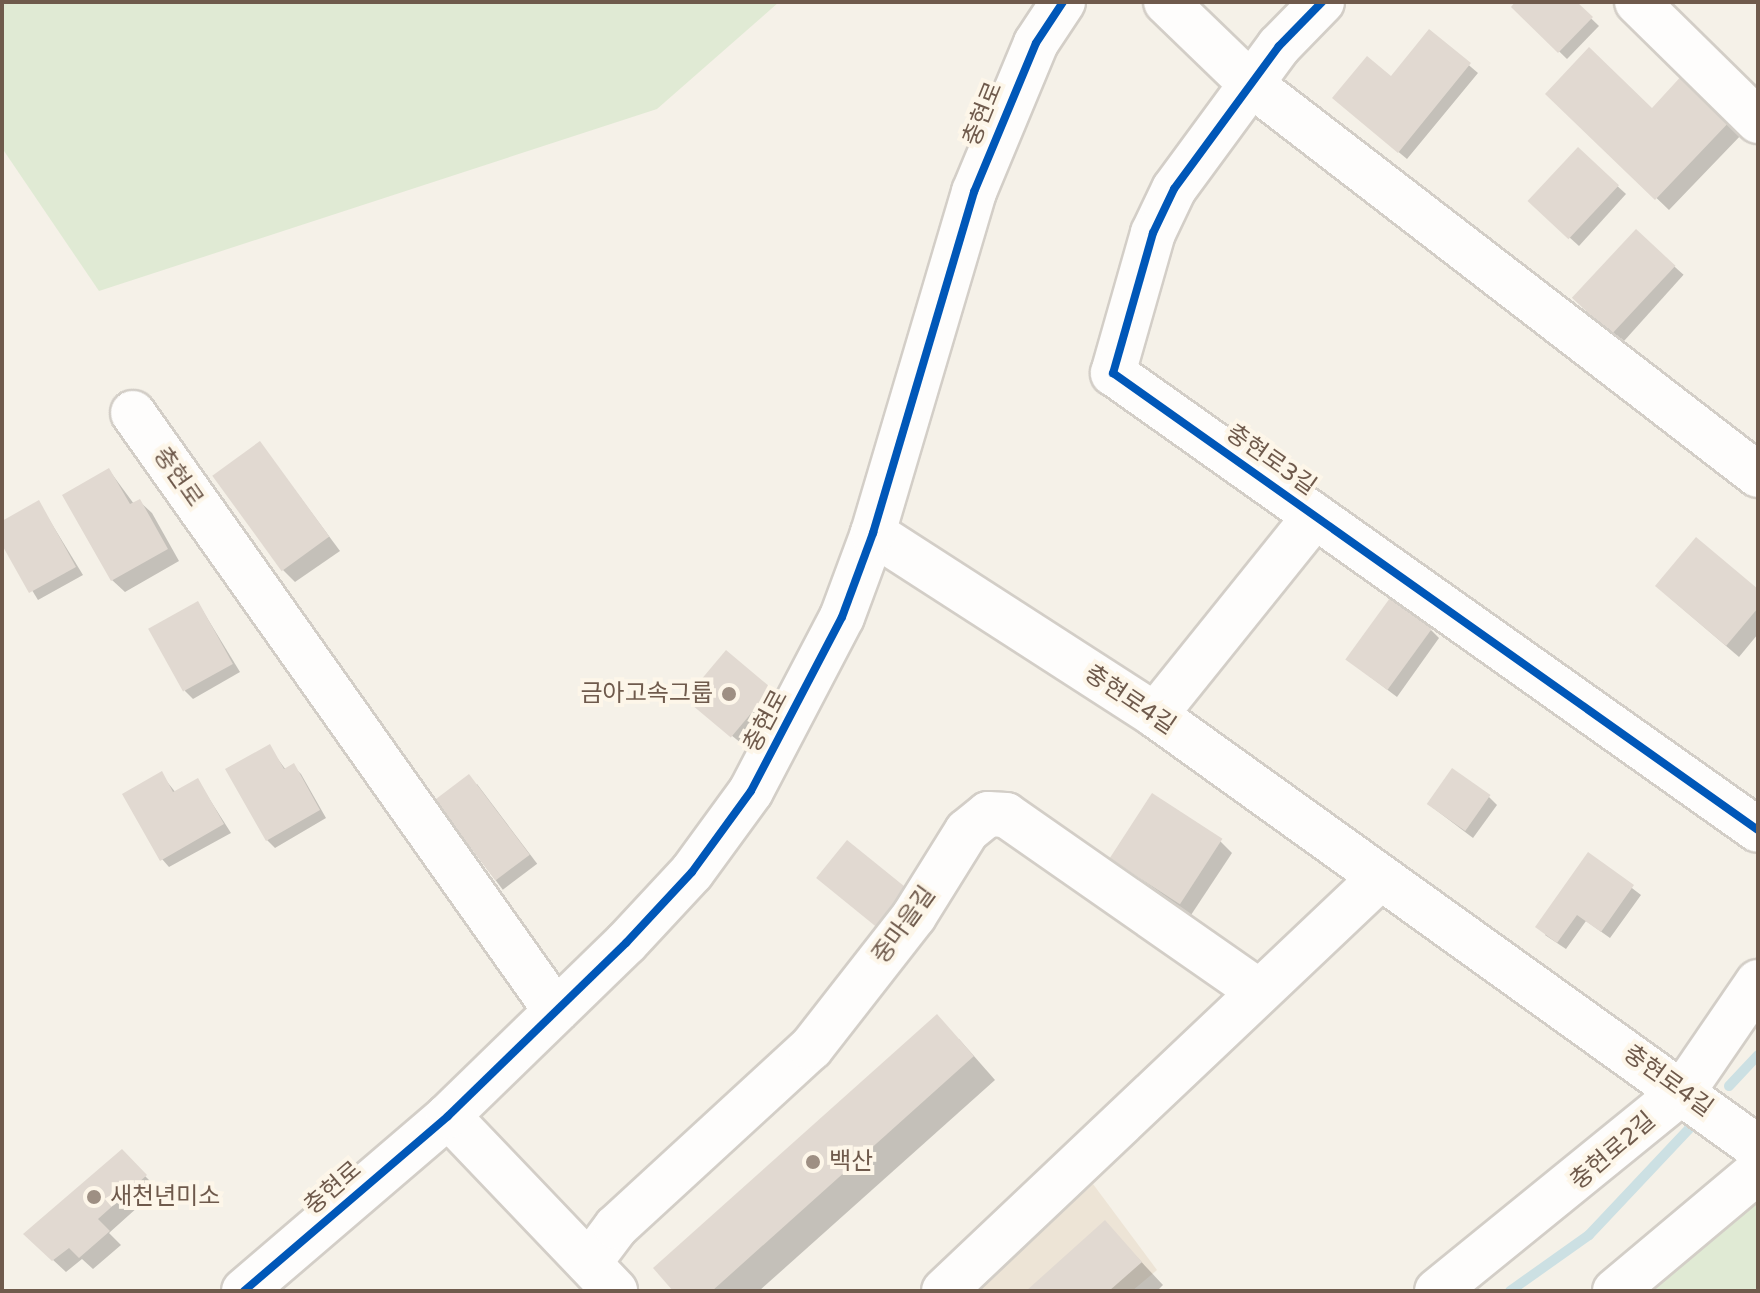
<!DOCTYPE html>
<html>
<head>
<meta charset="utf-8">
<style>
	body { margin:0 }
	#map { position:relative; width:1760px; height:1293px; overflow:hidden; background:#f5f1e8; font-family:"Varela Round","Noto Sans KR",sans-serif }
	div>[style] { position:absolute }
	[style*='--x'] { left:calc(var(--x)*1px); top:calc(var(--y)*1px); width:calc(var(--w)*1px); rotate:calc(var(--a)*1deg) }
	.residential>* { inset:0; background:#ede4d6 }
	.green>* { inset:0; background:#e0ead4 }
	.shadow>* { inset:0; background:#0003; transform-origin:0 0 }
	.stream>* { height:10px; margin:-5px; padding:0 5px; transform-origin:5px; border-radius:5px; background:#cce0e3 }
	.building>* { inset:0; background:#e1d9d1; transform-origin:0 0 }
	.roads { filter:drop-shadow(2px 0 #d3cec7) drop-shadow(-2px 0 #d3cec7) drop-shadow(0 2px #d3cec7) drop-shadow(0 -2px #d3cec7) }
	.minor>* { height:44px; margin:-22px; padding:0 22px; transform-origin:22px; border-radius:22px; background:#fefdfc }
	.cycleway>* { height:8px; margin:-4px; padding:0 4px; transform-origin:4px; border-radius:4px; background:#0057b8 }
	.dots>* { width:22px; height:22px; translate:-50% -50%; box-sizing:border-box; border:4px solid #fdf6e9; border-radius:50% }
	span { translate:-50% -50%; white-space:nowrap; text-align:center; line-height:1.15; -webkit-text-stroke:8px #fdf6e9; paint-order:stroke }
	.street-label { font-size:24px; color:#6f5a4c }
	.poi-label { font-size:24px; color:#6f5a4c }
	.right { translate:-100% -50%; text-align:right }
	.left { translate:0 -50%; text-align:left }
	.frame { position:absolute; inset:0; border:4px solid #6f5a4c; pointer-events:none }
</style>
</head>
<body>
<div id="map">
	<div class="residential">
		<i style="clip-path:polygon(1093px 1184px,1157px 1270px,1132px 1291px,973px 1291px)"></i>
	</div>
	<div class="green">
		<i style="clip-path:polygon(2px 2px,779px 2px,657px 109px,99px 291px,2px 148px)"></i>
		<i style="clip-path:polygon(1758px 1192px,1758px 1291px,1643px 1291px)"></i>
	</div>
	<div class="shadow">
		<i style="clip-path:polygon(1518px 2px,1574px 2px,1599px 26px,1567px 59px,1513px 7px)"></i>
		<i style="clip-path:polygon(1430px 32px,1478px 73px,1407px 159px,1343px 106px,1392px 79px)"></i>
		<i style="clip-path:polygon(1685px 75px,1744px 132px,1669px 210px,1548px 94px,1652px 110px)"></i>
		<i style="clip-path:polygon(1578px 150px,1626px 194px,1579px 246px,1538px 209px)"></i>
		<i style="left:1636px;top:232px;width:64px;height:90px;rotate:42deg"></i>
		<i style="clip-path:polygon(260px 443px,340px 551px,295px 582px,283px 570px)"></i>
		<i style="clip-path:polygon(109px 470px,134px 504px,139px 501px,152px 513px,179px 561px,125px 592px,112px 580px)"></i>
		<i style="clip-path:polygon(39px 503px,83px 575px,38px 600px,2px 541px,2px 523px)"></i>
		<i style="clip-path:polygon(1758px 592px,1758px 634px,1739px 657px,1670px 598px)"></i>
		<i style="clip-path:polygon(198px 603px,240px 672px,193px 699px,185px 691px)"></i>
		<i style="clip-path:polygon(1431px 630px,1439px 638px,1397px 697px,1348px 660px)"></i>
		<i style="clip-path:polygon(726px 653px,779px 698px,741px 743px,696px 707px)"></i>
		<i style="clip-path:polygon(269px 747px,286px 770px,293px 766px,301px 774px,326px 818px,275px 848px,267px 840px)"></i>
		<i style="clip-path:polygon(161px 774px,176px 793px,198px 781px,231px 833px,169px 867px,162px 859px)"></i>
		<i style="left:477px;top:784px;width:100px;height:43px;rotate:53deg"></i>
		<i style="clip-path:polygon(1489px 797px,1497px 805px,1473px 838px,1428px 804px)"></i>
		<i style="clip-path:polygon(1220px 841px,1232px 853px,1191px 915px,1112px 858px)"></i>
		<i style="clip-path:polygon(1589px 855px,1641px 895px,1610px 938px,1586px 921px,1566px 949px,1545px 935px)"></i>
		<i style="clip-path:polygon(959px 1039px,995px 1080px,759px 1291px,676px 1291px)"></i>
		<i style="clip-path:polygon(121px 1152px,158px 1189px,109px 1233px,121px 1245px,93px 1269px,82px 1259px,66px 1272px,38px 1246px)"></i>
		<i style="clip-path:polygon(1105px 1223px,1163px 1285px,1157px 1291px,1029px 1291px)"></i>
	</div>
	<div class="stream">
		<i style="--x:1729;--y:1086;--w:42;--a:-46.9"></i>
		<i style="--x:1510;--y:1291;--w:97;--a:-35.3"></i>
		<i style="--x:1589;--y:1235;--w:147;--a:-46.7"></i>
	</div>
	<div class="building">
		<i style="clip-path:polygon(1515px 2px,1577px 2px,1593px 17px,1558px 53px,1511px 7px)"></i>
		<i style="clip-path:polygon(1429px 29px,1471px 63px,1398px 153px,1332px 98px,1367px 56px,1391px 76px)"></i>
		<i style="clip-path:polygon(1589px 47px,1652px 108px,1685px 72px,1733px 118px,1655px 200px,1545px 94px)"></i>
		<i style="left:1578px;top:147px;width:56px;height:74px;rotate:43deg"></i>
		<i style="left:1636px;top:229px;width:54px;height:94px;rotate:43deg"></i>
		<i style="left:260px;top:441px;width:118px;height:59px;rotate:54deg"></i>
		<i style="clip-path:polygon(109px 468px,130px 504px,140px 499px,168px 549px,111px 581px,62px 495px)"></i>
		<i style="clip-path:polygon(39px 500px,76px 567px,29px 593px,2px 545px,2px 521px)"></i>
		<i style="clip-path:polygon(1696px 537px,1758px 589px,1758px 608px,1726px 646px,1655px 586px)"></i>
		<i style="left:1390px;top:598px;width:52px;height:76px;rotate:36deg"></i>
		<i style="left:198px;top:601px;width:72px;height:57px;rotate:61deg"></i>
		<i style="left:726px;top:650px;width:60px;height:64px;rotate:40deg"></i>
		<i style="clip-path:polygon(270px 744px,284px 769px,294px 763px,320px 810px,266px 841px,225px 769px)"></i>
		<i style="left:1452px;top:768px;width:47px;height:44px;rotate:35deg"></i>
		<i style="clip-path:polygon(162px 771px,173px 792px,198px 778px,224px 824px,160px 861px,122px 794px)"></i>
		<i style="left:469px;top:774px;width:101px;height:43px;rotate:53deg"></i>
		<i style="left:1152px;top:793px;width:84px;height:78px;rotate:33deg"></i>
		<i style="left:847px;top:840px;width:80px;height:49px;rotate:39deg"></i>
		<i style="clip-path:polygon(1588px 852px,1634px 885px,1601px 932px,1577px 915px,1557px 943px,1535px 927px)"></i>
		<i style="clip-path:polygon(937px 1014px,974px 1056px,712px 1291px,673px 1291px,653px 1268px)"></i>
		<i style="clip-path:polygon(122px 1149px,147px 1175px,98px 1219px,110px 1231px,79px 1258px,69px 1248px,52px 1261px,23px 1234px)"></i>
		<i style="clip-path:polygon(1105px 1220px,1142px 1262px,1109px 1291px,1026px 1291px)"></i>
	</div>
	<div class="roads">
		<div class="minor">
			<i style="--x:1166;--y:2;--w:120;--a:44"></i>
			<i style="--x:1252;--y:85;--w:639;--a:37.62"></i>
			<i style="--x:1322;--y:2;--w:62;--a:134.3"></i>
			<i style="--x:1279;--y:46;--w:177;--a:126.3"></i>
			<i style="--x:1174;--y:189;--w:49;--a:115.5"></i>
			<i style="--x:1153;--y:233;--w:146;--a:105.9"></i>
			<i style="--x:1113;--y:373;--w:790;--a:35.32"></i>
			<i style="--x:1637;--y:2;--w:170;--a:44.5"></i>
			<i style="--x:133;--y:413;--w:732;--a:54.73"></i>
			<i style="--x:873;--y:533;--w:336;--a:32.8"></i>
			<i style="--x:1155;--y:715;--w:742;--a:35.68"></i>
			<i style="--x:1155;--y:715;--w:255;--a:-51.2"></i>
			<i style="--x:448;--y:1116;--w:242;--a:46.3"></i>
			<i style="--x:589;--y:1263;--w:45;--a:-53.1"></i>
			<i style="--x:616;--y:1227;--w:265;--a:-42.6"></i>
			<i style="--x:811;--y:1048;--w:167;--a:-52"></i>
			<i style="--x:914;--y:916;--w:100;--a:-58.1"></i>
			<i style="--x:967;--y:831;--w:27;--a:-39"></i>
			<i style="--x:988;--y:814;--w:18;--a:3"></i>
			<i style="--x:1006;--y:815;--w:306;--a:34.9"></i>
			<i style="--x:244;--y:1291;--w:269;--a:-40.6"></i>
			<i style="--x:448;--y:1116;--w:248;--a:-44.2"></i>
			<i style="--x:626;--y:943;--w:97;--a:-47.1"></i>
			<i style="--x:692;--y:872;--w:100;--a:-53.9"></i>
			<i style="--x:751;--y:791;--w:196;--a:-62.4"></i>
			<i style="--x:842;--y:617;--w:90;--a:-69.7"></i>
			<i style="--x:873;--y:533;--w:356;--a:-73.5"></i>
			<i style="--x:974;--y:192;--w:161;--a:-67.4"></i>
			<i style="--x:1036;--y:43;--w:49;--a:-56.6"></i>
			<i style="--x:944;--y:1291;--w:598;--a:-43.44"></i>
			<i style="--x:1437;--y:1291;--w:318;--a:-39.1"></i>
			<i style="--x:1684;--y:1090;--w:131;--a:-55.6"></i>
			<i style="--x:1615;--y:1291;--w:187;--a:-40"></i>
		</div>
	</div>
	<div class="cycleway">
		<i style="--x:1322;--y:2;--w:62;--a:134.3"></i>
		<i style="--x:1279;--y:46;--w:177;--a:126.3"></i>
		<i style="--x:1174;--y:189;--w:49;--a:115.5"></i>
		<i style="--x:1153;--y:233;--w:146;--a:105.9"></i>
		<i style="--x:1113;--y:373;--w:790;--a:35.32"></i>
		<i style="--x:244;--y:1291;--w:269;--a:-40.6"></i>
		<i style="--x:448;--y:1116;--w:248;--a:-44.2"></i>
		<i style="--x:626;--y:943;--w:97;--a:-47.1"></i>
		<i style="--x:692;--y:872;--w:100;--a:-53.9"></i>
		<i style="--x:751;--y:791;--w:196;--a:-62.4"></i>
		<i style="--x:842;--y:617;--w:90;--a:-69.7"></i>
		<i style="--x:873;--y:533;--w:356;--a:-73.5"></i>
		<i style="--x:974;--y:192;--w:161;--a:-67.4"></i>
		<i style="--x:1036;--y:43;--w:49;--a:-56.6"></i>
	</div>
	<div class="dots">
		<i style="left:729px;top:694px;background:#9e8f83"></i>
		<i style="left:813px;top:1162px;background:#9e8f83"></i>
		<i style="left:94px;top:1197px;background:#9e8f83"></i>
	</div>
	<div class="street-label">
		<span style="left:983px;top:114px;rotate:-68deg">충현로</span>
		<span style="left:1271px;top:460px;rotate:35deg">충현로3길</span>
		<span style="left:178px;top:477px;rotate:55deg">충현로</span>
		<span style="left:1130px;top:700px;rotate:34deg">충현로4길</span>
		<span style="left:766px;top:721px;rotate:-62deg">충현로</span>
		<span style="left:904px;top:925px;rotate:-54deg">중마을길</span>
		<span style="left:1668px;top:1081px;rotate:36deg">충현로4길</span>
		<span style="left:1613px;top:1151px;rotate:-41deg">충현로2길</span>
		<span style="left:333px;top:1188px;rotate:-41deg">충현로</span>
	</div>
	<div class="poi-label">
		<span class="right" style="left:713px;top:694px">금아고속그룹</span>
		<span class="left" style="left:829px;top:1162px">백산</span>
		<span class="left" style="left:110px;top:1197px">새천년미소</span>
	</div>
	<div class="frame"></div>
</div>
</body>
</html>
